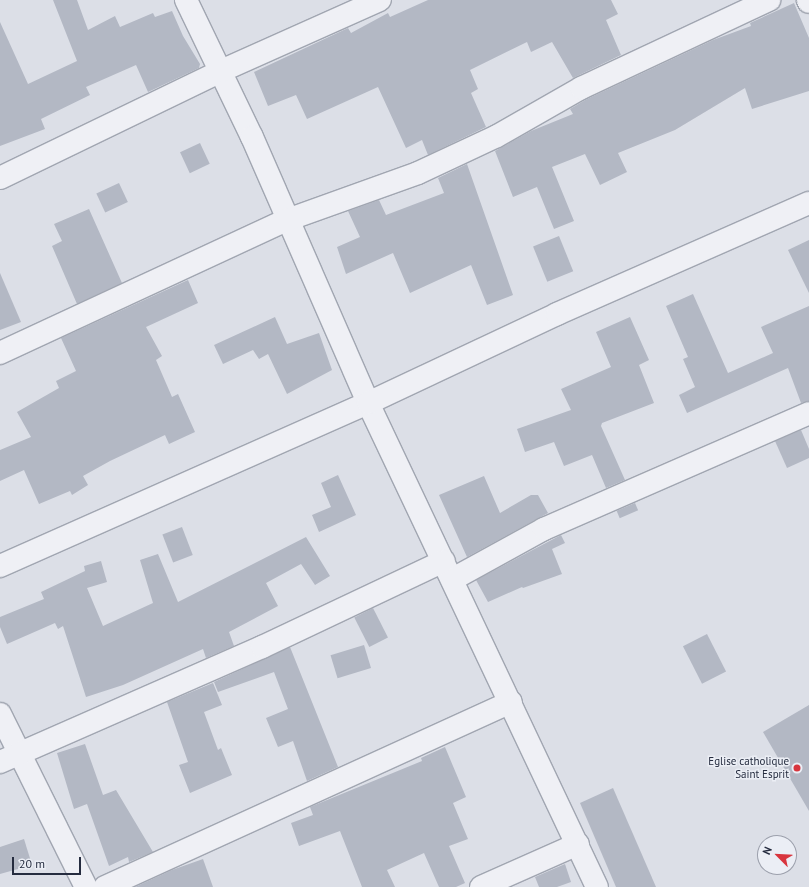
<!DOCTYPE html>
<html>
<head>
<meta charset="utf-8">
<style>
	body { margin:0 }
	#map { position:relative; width:809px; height:887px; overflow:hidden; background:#dcdfe7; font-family:"PT Sans",sans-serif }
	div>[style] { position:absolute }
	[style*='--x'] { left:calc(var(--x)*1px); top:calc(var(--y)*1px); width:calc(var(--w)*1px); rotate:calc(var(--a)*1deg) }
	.building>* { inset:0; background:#b3b8c4; transform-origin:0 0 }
	.roads { filter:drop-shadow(1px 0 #a1a6b1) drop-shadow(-1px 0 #a1a6b1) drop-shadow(0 1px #a1a6b1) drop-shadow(0 -1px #a1a6b1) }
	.minor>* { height:22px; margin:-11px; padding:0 11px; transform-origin:11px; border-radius:11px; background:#eff0f5 }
	.dots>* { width:11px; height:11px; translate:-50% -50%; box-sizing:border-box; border:2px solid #ebeef5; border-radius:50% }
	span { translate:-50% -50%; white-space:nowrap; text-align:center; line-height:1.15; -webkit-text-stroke:3px #ebeef5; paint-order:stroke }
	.poi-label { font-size:11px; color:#252c3f }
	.right { translate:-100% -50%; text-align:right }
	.north { position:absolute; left:757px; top:835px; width:40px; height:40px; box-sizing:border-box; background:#ebeef5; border:1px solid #9ca0ac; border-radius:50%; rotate:294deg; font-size:11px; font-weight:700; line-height:16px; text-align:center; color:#252c3f }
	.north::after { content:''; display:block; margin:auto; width:14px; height:18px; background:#d8353e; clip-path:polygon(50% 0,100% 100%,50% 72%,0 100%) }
	.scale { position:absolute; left:12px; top:857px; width:69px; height:18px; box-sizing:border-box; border:2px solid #252c3f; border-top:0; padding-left:5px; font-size:12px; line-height:14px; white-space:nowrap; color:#252c3f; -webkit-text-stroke:3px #ebeef5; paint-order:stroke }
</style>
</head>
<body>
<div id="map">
	<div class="building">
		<i style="clip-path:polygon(53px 0,77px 0,88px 30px,115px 16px,120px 27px,153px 13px,155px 17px,172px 11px,183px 36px,200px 64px,199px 68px,148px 92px,136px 65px,86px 87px,90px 95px,41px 119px,45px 129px,0 146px,0 22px,28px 84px,77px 61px)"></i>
		<i style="clip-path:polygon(428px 0,611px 0,618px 14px,606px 20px,621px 55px,573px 78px,552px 42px,531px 52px,527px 42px,470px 70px,478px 89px,471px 93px,486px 127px,428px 155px,422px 140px,406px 148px,378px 87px,307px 119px,296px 95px,268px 106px,254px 72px,348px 28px,351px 33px,388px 13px,390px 17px)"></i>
		<i style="clip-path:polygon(794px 3px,809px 38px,809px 91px,752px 109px,745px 88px,675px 130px,618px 153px,627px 172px,600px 185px,585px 154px,552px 167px,574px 221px,554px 229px,537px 187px,513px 197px,495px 151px,531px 131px,573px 114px,570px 109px,587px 99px,713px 40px,751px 26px,750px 23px)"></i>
		<i style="left:200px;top:143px;width:23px;height:22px;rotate:65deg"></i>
		<i style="clip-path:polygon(467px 164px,513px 295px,487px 305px,471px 265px,410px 293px,393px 253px,346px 274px,337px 247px,360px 237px,348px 211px,379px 200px,386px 215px,444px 193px,438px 178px)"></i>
		<i style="left:119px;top:183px;width:21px;height:25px;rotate:65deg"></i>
		<i style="clip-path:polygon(89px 209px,122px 283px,77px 304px,52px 246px,62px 241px,54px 224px)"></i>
		<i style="left:559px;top:236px;width:38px;height:28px;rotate:68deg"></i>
		<i style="clip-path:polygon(809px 240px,809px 293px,788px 250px)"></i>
		<i style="clip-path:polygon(0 273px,21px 322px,0 330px)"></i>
		<i style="clip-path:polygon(188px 280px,198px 303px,146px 327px,162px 356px,156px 360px,172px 397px,178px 394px,195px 432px,169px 444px,165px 435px,110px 461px,83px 476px,88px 485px,72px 495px,70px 491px,39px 504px,24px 470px,0 481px,0 450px,31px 437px,17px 412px,59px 388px,56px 381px,76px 371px,61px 338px)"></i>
		<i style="clip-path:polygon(693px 294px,728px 373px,773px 353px,761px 327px,809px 306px,809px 401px,801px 403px,788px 368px,687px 413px,679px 395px,695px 387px,683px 359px,688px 357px,666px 306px)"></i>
		<i style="clip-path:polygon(275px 317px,287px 344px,319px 333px,332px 370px,287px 394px,268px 354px,259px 359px,253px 350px,223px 364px,214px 345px)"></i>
		<i style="clip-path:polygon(630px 317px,649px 360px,639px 365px,654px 403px,602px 423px,601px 426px,625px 480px,606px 488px,592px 455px,564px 466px,554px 442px,525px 452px,517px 429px,571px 410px,561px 389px,611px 367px,596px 332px)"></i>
		<i style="clip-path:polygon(801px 430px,809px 449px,809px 458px,787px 468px,775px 441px)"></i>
		<i style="clip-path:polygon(338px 475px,356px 515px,319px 532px,312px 515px,331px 507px,321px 483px)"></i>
		<i style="clip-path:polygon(484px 476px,500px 513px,531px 495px,538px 495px,548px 513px,467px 557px,439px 495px)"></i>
		<i style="left:635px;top:503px;width:8px;height:20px;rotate:67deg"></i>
		<i style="left:182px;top:527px;width:30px;height:21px;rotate:69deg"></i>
		<i style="clip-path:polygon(561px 535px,565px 543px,552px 549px,562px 574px,523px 588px,522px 587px,488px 602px,476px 580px)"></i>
		<i style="clip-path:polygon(306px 537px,330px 576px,315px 585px,301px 564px,266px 583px,278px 606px,229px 632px,234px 646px,206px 658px,203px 649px,123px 685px,86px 697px,63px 626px,58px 629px,55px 623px,7px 644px,0 627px,0 617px,44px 599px,41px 592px,85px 571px,84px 566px,101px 561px,107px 582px,87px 588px,103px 626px,153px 603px,140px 560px,158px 554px,178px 602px)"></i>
		<i style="left:373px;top:608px;width:33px;height:21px;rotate:63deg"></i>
		<i style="left:707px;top:634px;width:42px;height:27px;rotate:63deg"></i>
		<i style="left:364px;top:645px;width:24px;height:35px;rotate:73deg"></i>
		<i style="clip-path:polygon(290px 647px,338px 767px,307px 781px,293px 741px,278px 747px,266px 718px,288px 709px,274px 672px,218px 692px,214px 682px)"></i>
		<i style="clip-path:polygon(213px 683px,222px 705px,204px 712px,218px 750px,221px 748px,232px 775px,190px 793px,179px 765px,188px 762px,167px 702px)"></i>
		<i style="clip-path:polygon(809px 705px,809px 811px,763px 732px)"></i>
		<i style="clip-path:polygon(85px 744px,103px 795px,116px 790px,153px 852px,129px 862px,128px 857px,109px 866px,87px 804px,74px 809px,57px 753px)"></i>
		<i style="clip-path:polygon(445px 747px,466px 797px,453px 803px,468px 839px,449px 846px,465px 883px,456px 887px,439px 887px,424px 853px,387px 870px,395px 887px,362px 887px,340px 831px,299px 846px,291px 823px,313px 815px,310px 807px,422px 761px,421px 758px)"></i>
		<i style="clip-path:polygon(613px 788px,656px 887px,616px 887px,580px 803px)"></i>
		<i style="clip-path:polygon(24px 839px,32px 865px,0 874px,0 847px)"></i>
		<i style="clip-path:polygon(203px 859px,213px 887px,135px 887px,172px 870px)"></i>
		<i style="clip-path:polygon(565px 864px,571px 882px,557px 887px,539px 887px,535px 877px)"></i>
	</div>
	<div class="roads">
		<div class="minor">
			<i style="--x:186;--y:0;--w:152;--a:64.3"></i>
			<i style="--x:252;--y:137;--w:290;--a:66.4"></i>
			<i style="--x:368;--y:403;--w:535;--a:64.68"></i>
			<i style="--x:808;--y:0;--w:2;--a:63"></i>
			<i style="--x:0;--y:178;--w:246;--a:-25.8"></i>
			<i style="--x:221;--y:71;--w:174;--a:-24.1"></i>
			<i style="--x:0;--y:353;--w:316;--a:-24.9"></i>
			<i style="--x:287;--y:220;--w:139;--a:-19.7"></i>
			<i style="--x:418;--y:173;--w:87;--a:-25.1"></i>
			<i style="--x:497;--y:136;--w:97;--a:-29.7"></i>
			<i style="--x:581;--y:88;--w:208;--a:-25.1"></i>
			<i style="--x:0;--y:566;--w:402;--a:-23.9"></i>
			<i style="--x:368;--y:403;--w:209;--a:-25.2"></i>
			<i style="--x:557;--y:314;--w:275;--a:-23.8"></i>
			<i style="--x:453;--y:579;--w:104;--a:-28.8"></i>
			<i style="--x:544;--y:529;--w:289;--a:-23.6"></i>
			<i style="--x:0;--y:714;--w:193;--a:63.6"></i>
			<i style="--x:0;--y:762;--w:286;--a:-23.7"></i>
			<i style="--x:262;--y:647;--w:201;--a:-25.3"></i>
			<i style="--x:105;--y:887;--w:446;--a:-24.5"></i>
			<i style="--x:481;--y:887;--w:106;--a:-23.9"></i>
		</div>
	</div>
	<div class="dots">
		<i style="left:797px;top:768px;background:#d8353e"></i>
	</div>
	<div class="poi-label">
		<span class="right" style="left:789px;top:768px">Eglise catholique<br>Saint Esprit</span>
	</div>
	<div class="north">N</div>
	<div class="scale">20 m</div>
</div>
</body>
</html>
